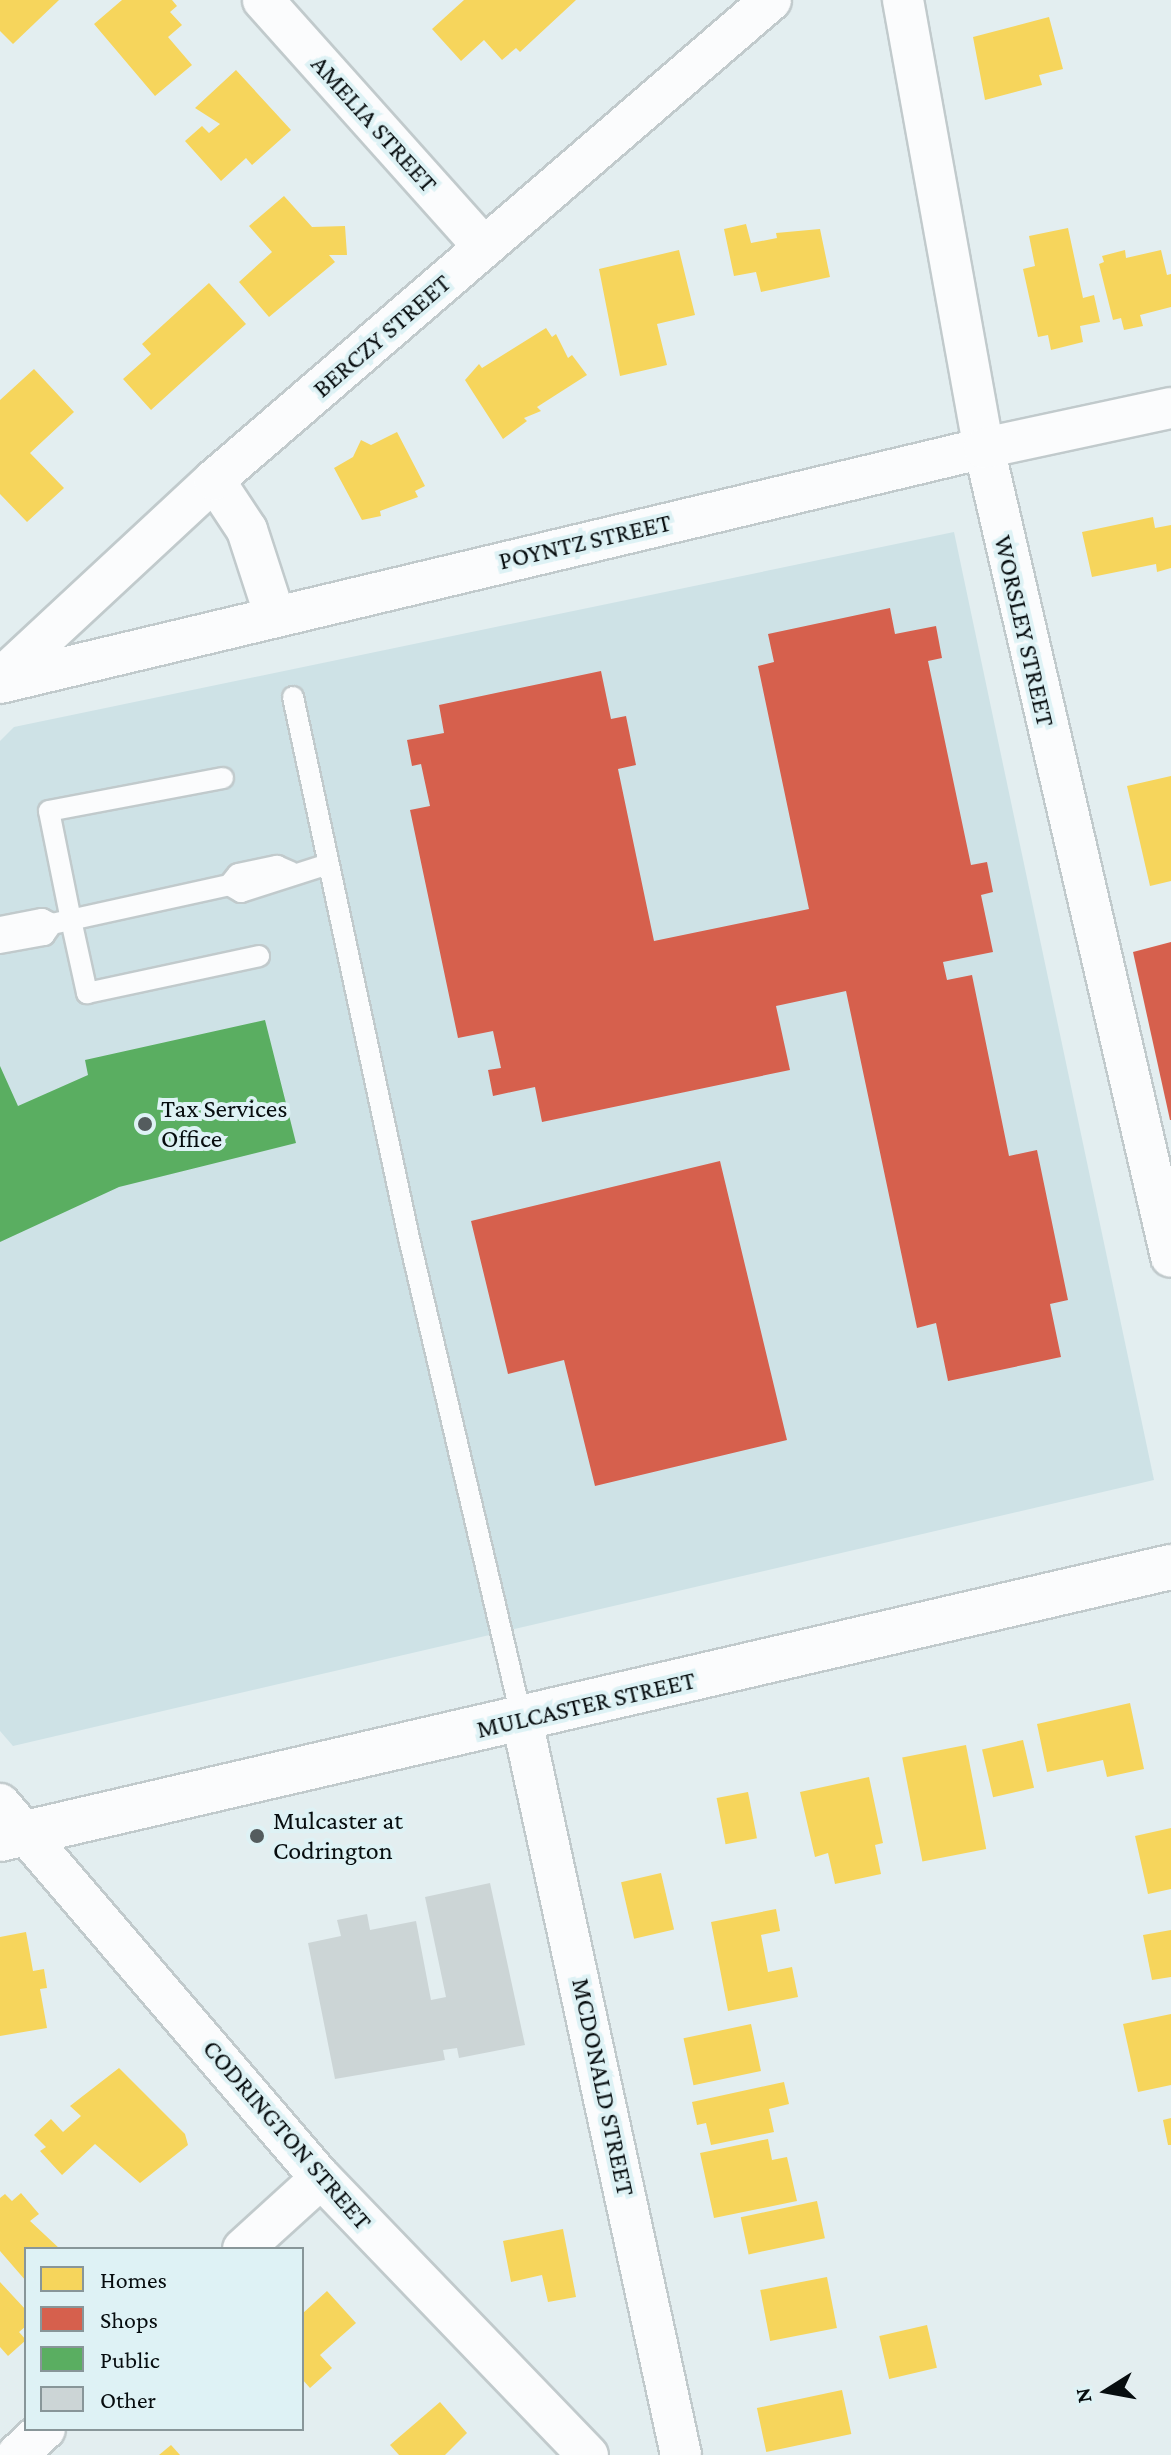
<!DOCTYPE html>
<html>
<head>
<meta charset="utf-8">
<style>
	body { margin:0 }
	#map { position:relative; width:1171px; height:2455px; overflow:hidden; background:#e3eef0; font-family:"Crimson Pro",serif }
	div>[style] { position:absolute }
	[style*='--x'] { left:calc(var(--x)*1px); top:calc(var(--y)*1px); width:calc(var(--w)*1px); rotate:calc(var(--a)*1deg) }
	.built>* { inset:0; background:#cee2e6 }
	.homes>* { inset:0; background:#f6d55c; transform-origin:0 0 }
	.shops>* { inset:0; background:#d6604d }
	.public>* { inset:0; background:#5aae61 }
	.building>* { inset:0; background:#ccd5d6 }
	.roads { filter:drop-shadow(2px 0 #c1cacc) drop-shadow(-2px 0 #c1cacc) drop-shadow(0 2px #c1cacc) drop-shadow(0 -2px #c1cacc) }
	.lane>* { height:20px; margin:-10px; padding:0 10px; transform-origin:10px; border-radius:10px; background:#fbfcfd }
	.street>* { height:40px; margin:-20px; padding:0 20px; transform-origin:20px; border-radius:20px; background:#fbfcfd }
	.secondary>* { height:44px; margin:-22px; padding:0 22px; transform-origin:22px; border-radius:22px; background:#fbfcfd }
	.dots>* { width:22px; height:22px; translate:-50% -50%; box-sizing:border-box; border:4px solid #def2f5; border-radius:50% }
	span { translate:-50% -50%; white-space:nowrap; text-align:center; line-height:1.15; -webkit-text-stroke:8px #def2f5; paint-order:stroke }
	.street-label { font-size:26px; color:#070d0f }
	.poi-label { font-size:26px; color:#070d0f }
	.left { translate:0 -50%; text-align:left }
	.legend { position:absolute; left:24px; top:2247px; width:280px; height:184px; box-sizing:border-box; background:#def2f5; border:2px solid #889699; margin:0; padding:10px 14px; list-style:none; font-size:24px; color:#070d0f }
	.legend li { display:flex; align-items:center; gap:16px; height:40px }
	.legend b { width:40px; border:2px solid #889699 }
	.north { position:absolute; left:1067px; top:2351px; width:80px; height:80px; -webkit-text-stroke:6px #def2f5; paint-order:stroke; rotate:259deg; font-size:22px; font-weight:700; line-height:32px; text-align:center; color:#070d0f }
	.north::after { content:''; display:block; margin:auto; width:28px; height:36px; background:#070d0f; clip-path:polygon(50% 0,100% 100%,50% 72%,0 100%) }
</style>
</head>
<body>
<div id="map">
	<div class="built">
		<i style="clip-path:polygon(954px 532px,1154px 1480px,13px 1746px,0 1731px,0 741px,14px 727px)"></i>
	</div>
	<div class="homes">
		<i style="clip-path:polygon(0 0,59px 0,13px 44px,0 31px)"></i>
		<i style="clip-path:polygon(122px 0,172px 0,177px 6px,170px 12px,182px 25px,168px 37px,192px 65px,155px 96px,94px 24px)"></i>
		<i style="clip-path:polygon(464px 0,576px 0,520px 52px,516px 48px,502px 60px,484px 40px,461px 61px,432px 29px)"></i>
		<i style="clip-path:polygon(1049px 17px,1063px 69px,1039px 75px,1042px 85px,985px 100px,973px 37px)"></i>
		<i style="clip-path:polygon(236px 70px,291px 130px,252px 165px,246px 158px,221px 181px,185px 141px,202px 126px,209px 133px,220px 124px,195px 108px)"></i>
		<i style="clip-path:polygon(284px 196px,312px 227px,345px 226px,347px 255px,329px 255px,335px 262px,269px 317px,239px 282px,272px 252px,249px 226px)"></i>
		<i style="clip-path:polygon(746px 224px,751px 243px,777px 238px,776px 233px,820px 229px,830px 277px,761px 292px,756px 272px,734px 276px,724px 229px)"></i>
		<i style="clip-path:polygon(1068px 228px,1083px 298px,1094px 295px,1100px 322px,1080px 326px,1083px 342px,1051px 350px,1048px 335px,1038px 337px,1023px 269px,1035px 266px,1029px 236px)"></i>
		<i style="clip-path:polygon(679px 250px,695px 315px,657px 324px,667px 365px,620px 376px,599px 269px)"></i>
		<i style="clip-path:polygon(1125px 250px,1126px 258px,1161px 250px,1167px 275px,1171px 274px,1171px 307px,1140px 315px,1143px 326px,1124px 330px,1121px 318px,1113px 320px,1099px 264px,1104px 262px,1102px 256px)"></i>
		<i style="clip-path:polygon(209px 283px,246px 324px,151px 410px,123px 379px,151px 354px,142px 344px)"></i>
		<i style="clip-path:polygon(546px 328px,552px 337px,556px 334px,568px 358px,572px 355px,587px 375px,537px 407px,541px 411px,524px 418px,527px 421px,503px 439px,465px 380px,479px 364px,482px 368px)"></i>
		<i style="clip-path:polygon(34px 369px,74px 412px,30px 453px,64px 488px,27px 522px,0 494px,0 400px)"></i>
		<i style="clip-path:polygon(397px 432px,425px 486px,415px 491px,418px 497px,380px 511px,381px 516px,362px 520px,334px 468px,353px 457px,361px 440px,371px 445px)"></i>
		<i style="clip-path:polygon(1153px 517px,1155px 528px,1171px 525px,1171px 568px,1157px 572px,1156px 564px,1092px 577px,1082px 532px)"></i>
		<i style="clip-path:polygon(1171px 776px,1171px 881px,1150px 886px,1127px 786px)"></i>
		<i style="clip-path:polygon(1130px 1703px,1144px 1769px,1107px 1777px,1103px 1760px,1047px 1772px,1037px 1724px)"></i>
		<i style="left:1023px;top:1740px;width:49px;height:42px;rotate:77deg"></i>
		<i style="left:966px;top:1745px;width:106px;height:65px;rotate:79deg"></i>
		<i style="clip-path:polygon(869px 1777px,883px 1843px,875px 1845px,881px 1874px,835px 1884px,828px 1853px,815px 1857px,800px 1792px)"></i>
		<i style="left:748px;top:1792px;width:47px;height:32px;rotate:79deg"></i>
		<i style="clip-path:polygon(1171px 1828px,1171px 1889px,1148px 1894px,1135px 1836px)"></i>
		<i style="left:661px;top:1873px;width:58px;height:41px;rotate:77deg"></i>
		<i style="clip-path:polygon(776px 1909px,780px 1931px,761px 1935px,768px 1972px,792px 1967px,798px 1997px,728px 2011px,711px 1922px)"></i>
		<i style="clip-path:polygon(1171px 1930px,1171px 1977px,1152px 1980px,1143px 1935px)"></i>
		<i style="clip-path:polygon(26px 1932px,33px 1971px,44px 1969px,47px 1988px,40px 1989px,47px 2028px,0 2036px,0 1937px)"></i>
		<i style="clip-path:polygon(1171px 2014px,1171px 2085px,1138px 2092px,1123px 2024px)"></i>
		<i style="left:751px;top:2024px;width:48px;height:69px;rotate:78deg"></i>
		<i style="clip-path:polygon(119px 2068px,185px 2134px,188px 2145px,140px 2183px,95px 2144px,62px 2175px,40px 2151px,46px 2147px,34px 2135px,51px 2119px,63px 2132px,81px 2116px,70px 2106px)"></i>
		<i style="clip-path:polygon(784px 2082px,789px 2104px,769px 2109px,774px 2132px,711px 2145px,706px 2123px,697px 2125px,692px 2102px)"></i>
		<i style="clip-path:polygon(1171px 2118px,1171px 2145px,1168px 2145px,1163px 2120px)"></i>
		<i style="clip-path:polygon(768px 2139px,772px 2160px,787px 2157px,797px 2201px,714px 2218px,700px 2153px)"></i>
		<i style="clip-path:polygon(21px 2193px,39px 2214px,30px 2221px,60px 2249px,26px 2249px,26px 2281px,0 2251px,0 2198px,5px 2194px,12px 2201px)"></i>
		<i style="left:817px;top:2201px;width:38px;height:78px;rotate:78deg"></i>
		<i style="clip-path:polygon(563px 2229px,576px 2297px,548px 2302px,542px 2275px,511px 2282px,503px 2241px)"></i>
		<i style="left:827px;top:2277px;width:52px;height:68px;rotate:79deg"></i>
		<i style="clip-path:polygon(0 2282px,26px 2310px,26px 2326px,19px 2332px,26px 2340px,8px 2356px,0 2347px)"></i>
		<i style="clip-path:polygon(327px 2291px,356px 2323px,320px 2355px,332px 2368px,310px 2388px,302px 2379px,302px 2314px)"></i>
		<i style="left:927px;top:2325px;width:44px;height:49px;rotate:77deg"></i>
		<i style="left:842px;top:2390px;width:45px;height:87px;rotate:78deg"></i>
		<i style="clip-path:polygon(440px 2402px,467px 2433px,445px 2455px,399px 2455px,390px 2445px)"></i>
		<i style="clip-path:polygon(171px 2445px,180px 2455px,159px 2455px)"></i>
	</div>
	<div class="shops">
		<i style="clip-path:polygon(890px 608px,895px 634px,936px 626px,942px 658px,928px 661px,971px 865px,987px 862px,993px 892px,981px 895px,993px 952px,943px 962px,947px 980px,972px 975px,1009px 1156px,1037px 1150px,1068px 1300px,1050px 1304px,1061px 1357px,948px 1381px,936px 1323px,917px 1328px,846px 991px,776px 1006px,790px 1070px,542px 1122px,535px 1087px,493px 1096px,488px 1070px,501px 1068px,493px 1031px,458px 1038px,410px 810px,430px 806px,421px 764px,412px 766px,407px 740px,444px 733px,439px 705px,601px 671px,611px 719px,626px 716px,636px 765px,618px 769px,654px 941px,809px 909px,758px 666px,774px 662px,768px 634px)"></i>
		<i style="clip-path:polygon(1171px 942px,1171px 1120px,1170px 1120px,1133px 952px)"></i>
		<i style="clip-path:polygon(720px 1161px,787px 1440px,595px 1486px,564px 1360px,508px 1374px,471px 1221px)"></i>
	</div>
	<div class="public">
		<i style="clip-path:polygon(265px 1020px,296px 1143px,119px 1187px,0 1242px,0 1066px,18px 1106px,88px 1075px,85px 1060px)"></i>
	</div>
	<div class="building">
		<i style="clip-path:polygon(490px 1883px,525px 2045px,459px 2058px,457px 2048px,443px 2050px,445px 2060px,335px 2079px,308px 1943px,341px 1936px,337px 1920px,367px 1914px,370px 1930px,416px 1921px,431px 2000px,446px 1997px,425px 1897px)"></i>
	</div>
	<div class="roads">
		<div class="lane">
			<i style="--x:293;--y:697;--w:553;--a:77.9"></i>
			<i style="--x:409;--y:1238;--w:495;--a:76.8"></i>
			<i style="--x:223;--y:778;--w:177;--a:169.3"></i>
			<i style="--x:49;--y:811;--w:111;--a:78.6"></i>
			<i style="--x:71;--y:920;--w:75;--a:77.6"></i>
			<i style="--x:87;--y:993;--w:176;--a:-12.1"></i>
			<i style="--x:229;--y:885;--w:14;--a:30"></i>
			<i style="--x:241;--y:892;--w:91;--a:-17.8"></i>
			<i style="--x:0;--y:927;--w:43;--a:-10.8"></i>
			<i style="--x:42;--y:919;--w:11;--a:27"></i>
			<i style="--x:0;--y:943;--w:45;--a:-10.3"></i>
			<i style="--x:44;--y:935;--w:14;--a:-54"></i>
			<i style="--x:52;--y:924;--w:181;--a:-12.4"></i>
			<i style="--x:229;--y:885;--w:14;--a:-51"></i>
			<i style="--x:238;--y:874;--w:40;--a:-12"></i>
			<i style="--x:277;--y:866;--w:15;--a:23"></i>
		</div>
		<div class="street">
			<i style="--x:263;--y:0;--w:331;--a:48.2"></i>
			<i style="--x:903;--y:0;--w:455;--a:79.8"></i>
			<i style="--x:984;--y:448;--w:830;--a:76.98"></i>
			<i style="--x:214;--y:480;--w:60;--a:56.6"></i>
			<i style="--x:247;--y:530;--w:90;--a:72"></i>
			<i style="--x:0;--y:679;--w:292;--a:-42.9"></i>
			<i style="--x:214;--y:480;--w:735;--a:-40.75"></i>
			<i style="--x:0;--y:683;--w:1012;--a:-13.43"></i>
			<i style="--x:984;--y:448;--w:191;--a:-12.1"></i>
			<i style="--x:522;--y:1720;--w:752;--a:77.79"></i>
			<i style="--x:0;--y:1804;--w:493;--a:49.4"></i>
			<i style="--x:321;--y:2178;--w:385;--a:46.1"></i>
			<i style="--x:243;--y:2249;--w:105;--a:-42.3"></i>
			<i style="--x:17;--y:2455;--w:38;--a:-43"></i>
		</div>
		<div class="secondary">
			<i style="--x:0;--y:1839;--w:1202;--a:-13.08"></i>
		</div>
	</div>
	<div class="dots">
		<i style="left:145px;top:1124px;background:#545c5e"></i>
		<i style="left:257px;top:1836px;background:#545c5e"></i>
	</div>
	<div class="street-label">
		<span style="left:374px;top:124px;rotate:48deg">AMELIA STREET</span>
		<span style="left:382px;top:336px;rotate:-41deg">BERCZY STREET</span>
		<span style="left:585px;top:542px;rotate:-13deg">POYNTZ STREET</span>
		<span style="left:1024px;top:631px;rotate:77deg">WORSLEY STREET</span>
		<span style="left:586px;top:1705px;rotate:-13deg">MULCASTER STREET</span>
		<span style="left:603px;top:2087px;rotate:78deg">MCDONALD STREET</span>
		<span style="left:287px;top:2135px;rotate:49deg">CODRINGTON STREET</span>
	</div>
	<div class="poi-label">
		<span class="left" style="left:161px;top:1124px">Tax Services<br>Office</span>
		<span class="left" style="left:273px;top:1836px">Mulcaster at<br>Codrington</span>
	</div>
	<ul class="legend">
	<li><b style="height:22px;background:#f6d55c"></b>Homes</li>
	<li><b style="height:22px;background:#d6604d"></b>Shops</li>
	<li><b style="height:22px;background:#5aae61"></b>Public</li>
	<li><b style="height:22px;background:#ccd5d6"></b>Other</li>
	</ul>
	<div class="north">N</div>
</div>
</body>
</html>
